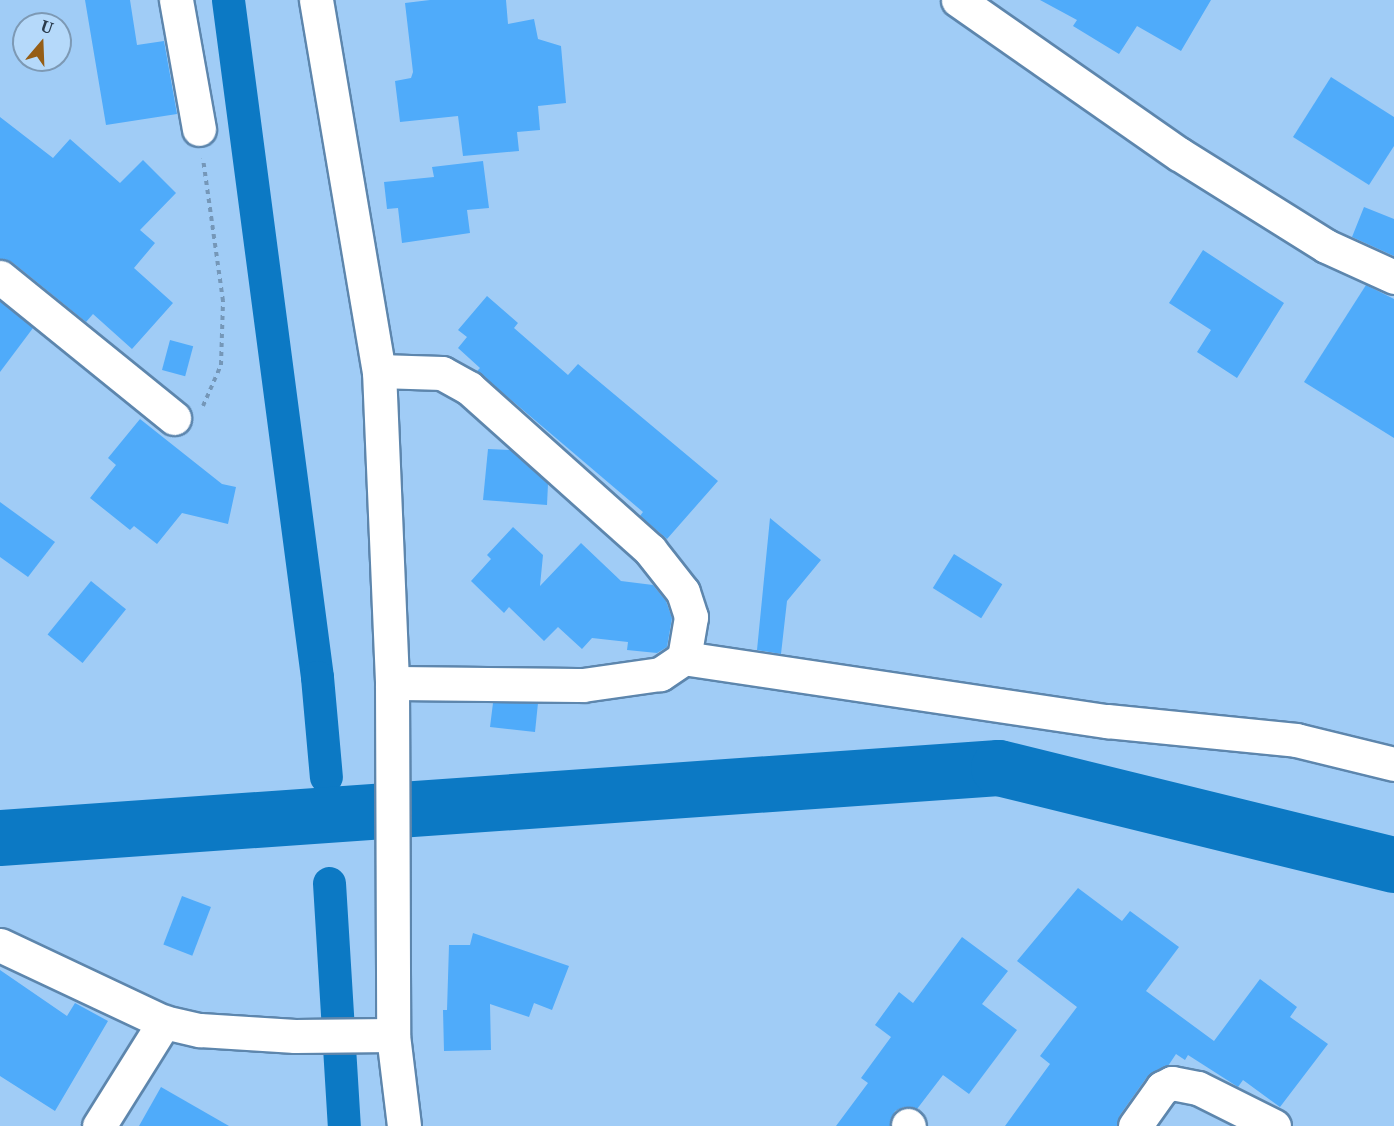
<!DOCTYPE html>
<html>
<head>
<meta charset="utf-8">
<style>
	body { margin:0 }
	#map { position:relative; width:1394px; height:1126px; overflow:hidden; background:#a0ccf6; font-family:"Noto Serif",serif }
	div>[style] { position:absolute }
	[style*='--x'] { left:calc(var(--x)*1px); top:calc(var(--y)*1px); width:calc(var(--w)*1px); rotate:calc(var(--a)*1deg) }
	.canal>* { height:33px; margin:-16.5px; padding:0 16.5px; transform-origin:16.5px; border-radius:16.5px; background:#0c79c4 }
	.river>* { height:56px; margin:-28px; padding:0 28px; transform-origin:28px; border-radius:28px; background:#0c79c4 }
	.building>* { inset:0; background:#4fabfa; transform-origin:0 0 }
	.path>* { height:4px; margin-top:-2px; transform-origin:0; background:repeating-linear-gradient(90deg,#7597b8 0 4.5px,transparent 0 9px) }
	.roads { filter:drop-shadow(2px 0 #5d86ad) drop-shadow(-2px 0 #5d86ad) drop-shadow(0 2px #5d86ad) drop-shadow(0 -2px #5d86ad) }
	.minor>* { height:33px; margin:-16.5px; padding:0 16.5px; transform-origin:16.5px; border-radius:16.5px; background:#fff }
	span { translate:-50% -50%; white-space:nowrap; text-align:center; line-height:1.15; -webkit-text-stroke:4.5px #b5d9fa; paint-order:stroke }
	.north { position:absolute; left:12px; top:12px; width:60px; height:60px; box-sizing:border-box; background:#b5d9fa; border:2px solid #7d99b4; border-radius:50%; rotate:19deg; font-size:16px; font-weight:700; line-height:24px; text-align:center; color:#293a4b }
	.north::after { content:''; display:block; margin:auto; width:21px; height:27px; background:#955e16; clip-path:polygon(50% 0,100% 100%,50% 72%,0 100%) }
</style>
</head>
<body>
<div id="map">
	<div class="canal">
		<i style="--x:228;--y:0;--w:683;--a:82.51"></i>
		<i style="--x:317;--y:677;--w:100;--a:84.9"></i>
		<i style="--x:329;--y:883;--w:243;--a:86.5"></i>
	</div>
	<div class="river">
		<i style="--x:0;--y:838;--w:1001;--a:-4.01"></i>
		<i style="--x:999;--y:768;--w:407;--a:13.8"></i>
	</div>
	<div class="building">
		<i style="clip-path:polygon(85px 0,130px 0,137px 45px,164px 41px,177px 114px,106px 125px)"></i>
		<i style="clip-path:polygon(430px 0,506px 0,508px 24px,534px 19px,538px 39px,561px 46px,566px 103px,538px 106px,540px 130px,517px 132px,519px 151px,463px 156px,458px 116px,400px 122px,395px 81px,411px 78px,413px 72px,405px 3px)"></i>
		<i style="clip-path:polygon(1040px 0,1211px 0,1181px 51px,1137px 26px,1119px 54px,1073px 26px,1077px 20px)"></i>
		<i style="clip-path:polygon(1331px 77px,1394px 117px,1394px 146px,1369px 185px,1293px 137px)"></i>
		<i style="clip-path:polygon(0 117px,53px 158px,70px 139px,120px 183px,143px 160px,176px 193px,140px 230px,155px 243px,134px 268px,173px 303px,132px 349px,93px 314px,86px 322px,12px 262px,0 259px)"></i>
		<i style="clip-path:polygon(483px 161px,489px 208px,467px 210px,470px 233px,402px 243px,398px 208px,387px 209px,384px 182px,434px 177px,432px 167px)"></i>
		<i style="clip-path:polygon(1364px 207px,1394px 219px,1394px 256px,1352px 237px)"></i>
		<i style="clip-path:polygon(1203px 250px,1284px 303px,1237px 378px,1197px 352px,1211px 330px,1169px 303px)"></i>
		<i style="clip-path:polygon(1366px 285px,1394px 299px,1394px 438px,1304px 382px)"></i>
		<i style="clip-path:polygon(487px 296px,518px 323px,514px 328px,568px 375px,578px 364px,718px 481px,667px 539px,640px 516px,643px 512px,477px 371px,480px 368px,458px 348px,467px 337px,458px 330px)"></i>
		<i style="clip-path:polygon(0 301px,33px 328px,0 372px)"></i>
		<i style="left:170px;top:340px;width:24px;height:31px;rotate:15deg"></i>
		<i style="clip-path:polygon(140px 419px,222px 484px,236px 487px,228px 524px,182px 513px,157px 544px,134px 526px,130px 530px,90px 498px,116px 465px,108px 458px)"></i>
		<i style="clip-path:polygon(488px 449px,511px 450px,548px 484px,547px 505px,483px 500px)"></i>
		<i style="clip-path:polygon(0 502px,55px 542px,28px 577px,0 557px)"></i>
		<i style="clip-path:polygon(770px 518px,821px 560px,787px 601px,781px 654px,757px 650px)"></i>
		<i style="clip-path:polygon(513px 527px,543px 555px,540px 586px,581px 543px,621px 581px,653px 585px,666px 601px,672px 618px,667px 647px,657px 653px,627px 650px,628px 642px,592px 638px,582px 649px,558px 627px,544px 641px,509px 607px,504px 613px,471px 581px,491px 559px,487px 555px)"></i>
		<i style="left:954px;top:554px;width:57px;height:40px;rotate:32deg"></i>
		<i style="left:91px;top:581px;width:45px;height:69px;rotate:39deg"></i>
		<i style="clip-path:polygon(493px 703px,538px 703px,535px 732px,490px 727px)"></i>
		<i style="clip-path:polygon(1078px 888px,1122px 921px,1130px 911px,1179px 947px,1146px 991px,1214px 1041px,1260px 979px,1297px 1007px,1290px 1017px,1328px 1044px,1280px 1107px,1243px 1080px,1238px 1087px,1188px 1055px,1185px 1060px,1176px 1054px,1168px 1066px,1147px 1077px,1120px 1115px,1117px 1126px,1005px 1126px,1050px 1064px,1040px 1056px,1077px 1007px,1017px 961px)"></i>
		<i style="left:182px;top:896px;width:31px;height:52px;rotate:21deg"></i>
		<i style="clip-path:polygon(473px 933px,569px 966px,552px 1010px,534px 1003px,529px 1017px,490px 1004px,491px 1050px,444px 1051px,443px 1010px,447px 1010px,449px 945px,470px 945px)"></i>
		<i style="clip-path:polygon(962px 937px,1008px 971px,982px 1004px,1017px 1030px,969px 1094px,943px 1075px,917px 1109px,904px 1107px,895px 1111px,890px 1126px,836px 1126px,868px 1083px,861px 1078px,891px 1037px,875px 1025px,899px 992px,913px 1003px)"></i>
		<i style="clip-path:polygon(0 970px,67px 1016px,75px 1003px,108px 1021px,55px 1111px,0 1076px)"></i>
		<i style="clip-path:polygon(161px 1087px,229px 1126px,139px 1126px)"></i>
	</div>
	<div class="path">
		<i style="--x:203;--y:406;--w:45;--a:-66.3"></i>
		<i style="--x:221;--y:365;--w:64;--a:-88.2"></i>
		<i style="--x:223;--y:301;--w:144;--a:-98"></i>
	</div>
	<div class="roads">
		<div class="minor">
			<i style="--x:176;--y:0;--w:131;--a:79.9"></i>
			<i style="--x:316;--y:0;--w:376;--a:80.4"></i>
			<i style="--x:379;--y:371;--w:312;--a:87.6"></i>
			<i style="--x:392;--y:683;--w:352;--a:89.8"></i>
			<i style="--x:393;--y:1035;--w:92;--a:83.1"></i>
			<i style="--x:958;--y:0;--w:269;--a:34.9"></i>
			<i style="--x:1179;--y:154;--w:173;--a:32"></i>
			<i style="--x:1326;--y:246;--w:75;--a:24.5"></i>
			<i style="--x:0;--y:277;--w:224;--a:39"></i>
			<i style="--x:379;--y:371;--w:63;--a:1.8"></i>
			<i style="--x:442;--y:373;--w:31;--a:29"></i>
			<i style="--x:469;--y:388;--w:243;--a:41.8"></i>
			<i style="--x:650;--y:550;--w:53;--a:51.8"></i>
			<i style="--x:683;--y:592;--w:26;--a:72"></i>
			<i style="--x:691;--y:617;--w:42;--a:99.7"></i>
			<i style="--x:684;--y:658;--w:29;--a:146"></i>
			<i style="--x:660;--y:674;--w:78;--a:171.9"></i>
			<i style="--x:583;--y:685;--w:191;--a:-179.4"></i>
			<i style="--x:684;--y:658;--w:428;--a:8.5"></i>
			<i style="--x:1107;--y:721;--w:190;--a:5.7"></i>
			<i style="--x:1296;--y:740;--w:101;--a:13.8"></i>
			<i style="--x:0;--y:945;--w:181;--a:25.2"></i>
			<i style="--x:164;--y:1022;--w:37;--a:13"></i>
			<i style="--x:200;--y:1030;--w:95;--a:3.6"></i>
			<i style="--x:295;--y:1036;--w:98;--a:-0.6"></i>
			<i style="--x:908;--y:1125;--w:1;--a:45"></i>
			<i style="--x:99;--y:1126;--w:123;--a:-58"></i>
			<i style="--x:1135;--y:1126;--w:47;--a:-54.6"></i>
			<i style="--x:1162;--y:1088;--w:11;--a:-27"></i>
			<i style="--x:1172;--y:1083;--w:26;--a:11"></i>
			<i style="--x:1198;--y:1088;--w:85;--a:26.6"></i>
		</div>
	</div>
	<div class="north">U</div>
</div>
</body>
</html>
